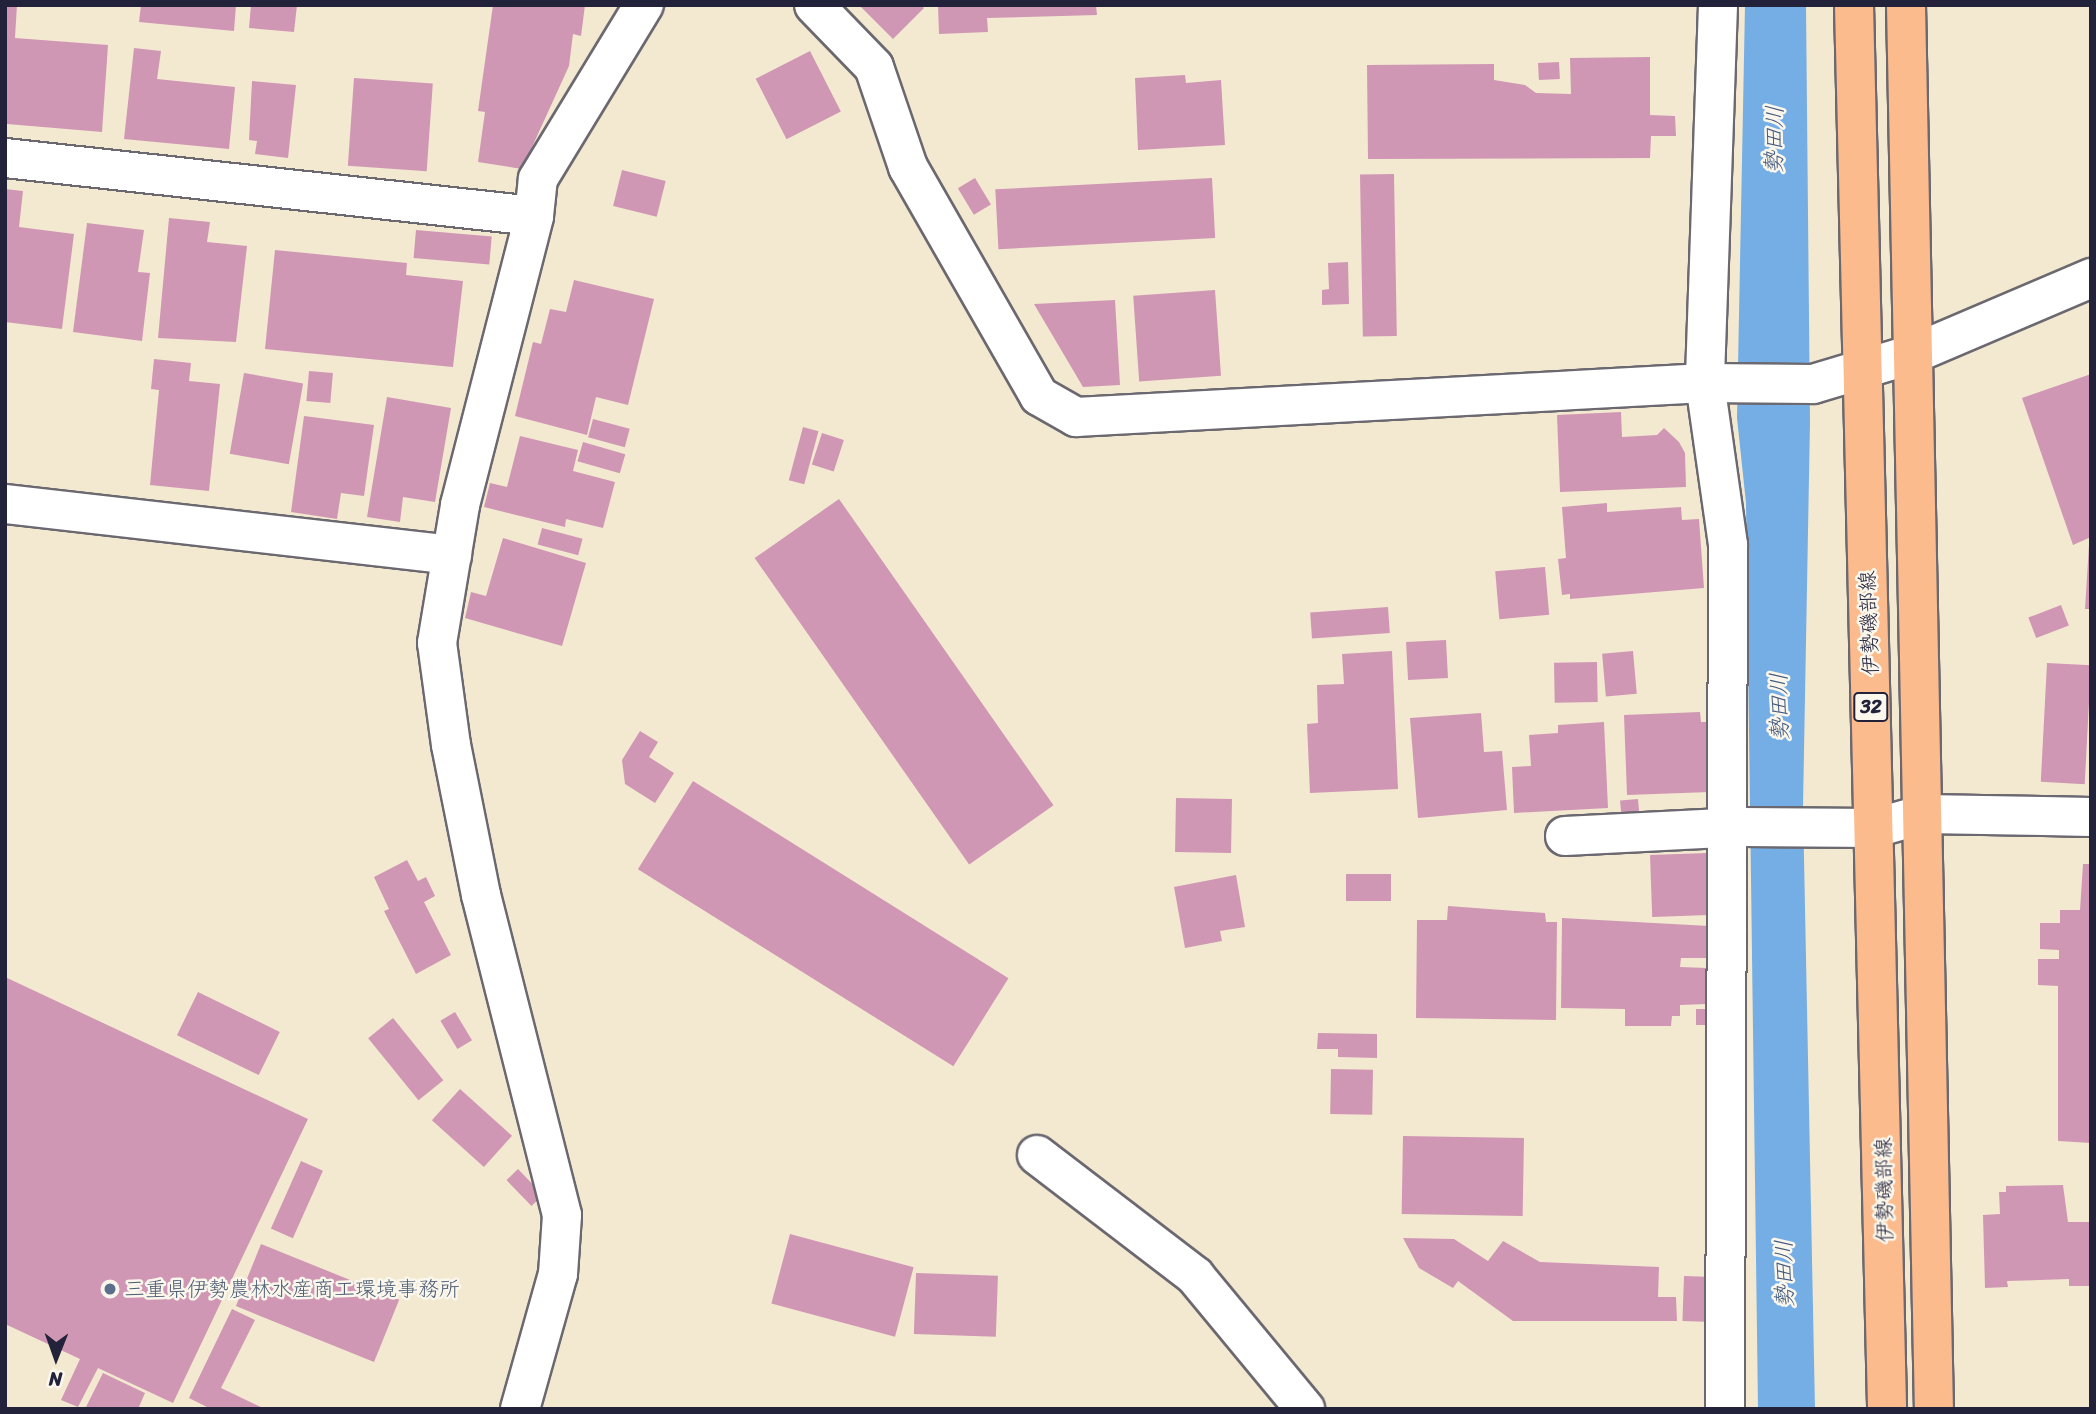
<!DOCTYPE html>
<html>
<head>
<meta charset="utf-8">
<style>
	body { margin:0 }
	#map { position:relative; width:2096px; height:1414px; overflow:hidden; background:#f3e9d1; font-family:Sriracha,"Klee One",sans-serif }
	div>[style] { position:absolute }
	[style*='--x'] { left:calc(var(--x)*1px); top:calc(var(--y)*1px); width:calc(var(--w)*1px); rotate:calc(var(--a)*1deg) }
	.water>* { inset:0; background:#75aee5 }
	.building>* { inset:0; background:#d097b4; transform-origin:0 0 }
	.roads { filter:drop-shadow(2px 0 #6b6870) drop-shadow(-2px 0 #6b6870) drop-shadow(0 2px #6b6870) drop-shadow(0 -2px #6b6870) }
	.minor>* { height:38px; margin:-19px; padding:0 19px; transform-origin:19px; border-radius:19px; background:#fff }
	.major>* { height:38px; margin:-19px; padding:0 19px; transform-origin:19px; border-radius:19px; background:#fbbb8d }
	.dots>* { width:19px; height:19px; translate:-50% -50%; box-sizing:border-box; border:4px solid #fbf7ec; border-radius:50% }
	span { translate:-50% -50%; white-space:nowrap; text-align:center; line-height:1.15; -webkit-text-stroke:5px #fbf7ec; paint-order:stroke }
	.shield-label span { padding:2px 5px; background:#fbf7ec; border:2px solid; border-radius:5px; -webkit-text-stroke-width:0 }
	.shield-label { font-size:19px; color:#22223b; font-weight:700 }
	.street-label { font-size:21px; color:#22223b }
	.service-label { font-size:21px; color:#4e5e75 }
	.left { translate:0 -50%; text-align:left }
	.water-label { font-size:23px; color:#435a7f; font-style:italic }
	.frame { position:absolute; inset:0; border:7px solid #22223b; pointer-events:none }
	.north { position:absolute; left:21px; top:1323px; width:70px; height:70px; -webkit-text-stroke:5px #fbf7ec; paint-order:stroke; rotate:181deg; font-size:19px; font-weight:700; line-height:28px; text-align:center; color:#22223b }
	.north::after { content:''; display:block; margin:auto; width:24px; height:32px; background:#22223b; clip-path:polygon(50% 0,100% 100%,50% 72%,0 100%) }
</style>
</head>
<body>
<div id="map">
	<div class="water">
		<i style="clip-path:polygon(1745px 5px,1806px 5px,1810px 422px,1803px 807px,1815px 1409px,1758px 1409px,1746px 503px,1737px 418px)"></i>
	</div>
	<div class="building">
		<i style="clip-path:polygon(5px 5px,17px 5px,15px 38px,108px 45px,102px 132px,7px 124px)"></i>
		<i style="clip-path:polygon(141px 5px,236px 5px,234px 31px,139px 22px)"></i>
		<i style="clip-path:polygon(251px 5px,297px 5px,294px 32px,249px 28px)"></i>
		<i style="clip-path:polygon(493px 5px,585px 5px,581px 36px,573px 34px,569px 66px,522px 169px,478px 162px,485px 112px,478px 111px)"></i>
		<i style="clip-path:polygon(859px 5px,921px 5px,924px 8px,893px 39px)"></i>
		<i style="clip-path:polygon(938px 5px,1096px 5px,1097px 15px,987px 18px,988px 32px,939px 34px)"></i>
		<i style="clip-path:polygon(134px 48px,161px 51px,157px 79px,235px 87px,229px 149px,124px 139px)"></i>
		<i style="left:810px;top:51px;width:68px;height:61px;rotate:63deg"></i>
		<i style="clip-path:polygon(1650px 57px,1650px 115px,1675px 116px,1676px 136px,1651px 136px,1650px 158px,1368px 159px,1367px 65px,1494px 64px,1494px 80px,1525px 85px,1536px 93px,1571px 94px,1570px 58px)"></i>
		<i style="left:1559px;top:62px;width:17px;height:21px;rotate:87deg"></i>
		<i style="clip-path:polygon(1185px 75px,1186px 83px,1221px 80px,1225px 145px,1138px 150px,1135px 78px)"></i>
		<i style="left:354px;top:78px;width:79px;height:88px;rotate:4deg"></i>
		<i style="clip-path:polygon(252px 81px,296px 85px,288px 158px,255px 154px,257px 141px,249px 140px)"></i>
		<i style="left:622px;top:170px;width:45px;height:37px;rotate:14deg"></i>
		<i style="left:1394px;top:174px;width:162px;height:34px;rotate:89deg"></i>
		<i style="left:975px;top:178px;width:31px;height:20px;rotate:59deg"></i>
		<i style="left:1212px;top:178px;width:60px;height:217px;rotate:87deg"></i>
		<i style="clip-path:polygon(5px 189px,23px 191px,19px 227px,74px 234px,62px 329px,5px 322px)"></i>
		<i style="clip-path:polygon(169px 218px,210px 222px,207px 242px,247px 246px,236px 342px,158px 338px)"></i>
		<i style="clip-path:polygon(87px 223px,144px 230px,138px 272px,150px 273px,142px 341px,73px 332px)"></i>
		<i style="left:416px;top:230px;width:76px;height:28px;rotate:5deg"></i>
		<i style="clip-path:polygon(275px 250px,407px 263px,406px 275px,463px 281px,453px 367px,265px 349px)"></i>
		<i style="clip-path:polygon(1348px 262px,1349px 304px,1322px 305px,1322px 290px,1329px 289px,1328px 263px)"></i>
		<i style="clip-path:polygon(574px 280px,654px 299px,628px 405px,596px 397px,587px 435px,515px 416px,533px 342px,541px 344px,550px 309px,566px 312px)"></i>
		<i style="left:1215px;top:290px;width:86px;height:82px;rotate:86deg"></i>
		<i style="clip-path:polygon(1115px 300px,1120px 385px,1083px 387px,1034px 304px)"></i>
		<i style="clip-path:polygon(154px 359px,191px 363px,189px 381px,220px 384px,209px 491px,150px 485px,159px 390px,151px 389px)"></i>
		<i style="left:309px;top:371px;width:24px;height:30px;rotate:5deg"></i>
		<i style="left:244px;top:373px;width:60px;height:82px;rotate:10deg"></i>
		<i style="clip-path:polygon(2091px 374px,2091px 537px,2073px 545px,2022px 398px)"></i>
		<i style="clip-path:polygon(387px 397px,451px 408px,435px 502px,403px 497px,400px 522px,367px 517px)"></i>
		<i style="clip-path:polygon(1621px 412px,1622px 437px,1657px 435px,1664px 428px,1679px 442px,1685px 453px,1686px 487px,1560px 492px,1557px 415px)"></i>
		<i style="clip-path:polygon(304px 416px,374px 425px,364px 496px,341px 493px,337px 519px,291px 512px)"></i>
		<i style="left:593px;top:419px;width:38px;height:19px;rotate:15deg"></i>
		<i style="left:803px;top:427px;width:16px;height:55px;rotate:15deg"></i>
		<i style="left:822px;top:433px;width:23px;height:33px;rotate:18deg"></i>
		<i style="clip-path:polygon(520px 436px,578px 450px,573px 471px,615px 482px,603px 528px,566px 519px,565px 527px,484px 507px,490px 483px,507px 487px)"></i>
		<i style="left:583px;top:442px;width:44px;height:20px;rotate:16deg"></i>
		<i style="left:839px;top:499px;width:374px;height:103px;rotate:55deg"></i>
		<i style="clip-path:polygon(1607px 503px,1607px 512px,1681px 507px,1682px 520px,1699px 519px,1704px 588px,1570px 599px,1570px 594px,1562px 595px,1558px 559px,1566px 558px,1562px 507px)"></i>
		<i style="left:542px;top:528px;width:42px;height:17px;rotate:15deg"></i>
		<i style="clip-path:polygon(503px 538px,586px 563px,562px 646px,465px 618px,471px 592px,486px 596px)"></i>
		<i style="clip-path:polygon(2089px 545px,2091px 545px,2091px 609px,2085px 609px)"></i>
		<i style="left:1545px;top:567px;width:48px;height:50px;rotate:85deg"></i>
		<i style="left:2061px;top:605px;width:22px;height:35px;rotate:69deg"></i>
		<i style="left:1388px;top:607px;width:26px;height:78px;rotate:86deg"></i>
		<i style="left:1446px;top:640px;width:38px;height:40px;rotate:87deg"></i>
		<i style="clip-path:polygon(1392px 651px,1398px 789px,1310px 793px,1307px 724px,1318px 723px,1317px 685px,1344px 684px,1342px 654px)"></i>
		<i style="left:1633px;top:651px;width:43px;height:31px;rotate:85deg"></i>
		<i style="left:1597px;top:662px;width:40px;height:43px;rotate:89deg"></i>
		<i style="left:2047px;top:663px;width:44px;height:119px;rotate:3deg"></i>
		<i style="clip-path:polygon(1700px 712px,1701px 722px,1707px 722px,1710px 792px,1627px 795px,1624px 715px)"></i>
		<i style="clip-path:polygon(1481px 713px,1484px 752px,1502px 751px,1507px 810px,1418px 818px,1410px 718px)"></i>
		<i style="clip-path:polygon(1604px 722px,1608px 808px,1514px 813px,1512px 767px,1531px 766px,1529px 735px,1558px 733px,1558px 725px)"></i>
		<i style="clip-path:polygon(640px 731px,658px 742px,649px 757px,674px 773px,655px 803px,625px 784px,622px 760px)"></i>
		<i style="left:693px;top:781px;width:372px;height:104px;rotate:32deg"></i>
		<i style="left:1176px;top:798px;width:56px;height:54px;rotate:1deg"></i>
		<i style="left:1638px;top:799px;width:12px;height:18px;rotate:85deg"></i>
		<i style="left:1707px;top:853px;width:62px;height:57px;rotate:88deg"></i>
		<i style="clip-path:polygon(407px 860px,418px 881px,426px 877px,435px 896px,424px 902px,451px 955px,416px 974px,384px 911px,389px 909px,374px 877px)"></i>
		<i style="clip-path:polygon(2083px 864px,2091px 864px,2091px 1143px,2058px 1141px,2058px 986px,2038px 985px,2038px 959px,2059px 959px,2059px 950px,2040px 949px,2040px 923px,2060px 923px,2060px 910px,2080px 910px)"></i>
		<i style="left:1391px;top:874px;width:27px;height:45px;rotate:90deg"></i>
		<i style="clip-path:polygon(1236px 875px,1245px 927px,1220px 931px,1222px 941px,1185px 948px,1174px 887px)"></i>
		<i style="clip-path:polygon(1448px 906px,1545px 913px,1546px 922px,1557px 922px,1556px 1020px,1416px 1018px,1417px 920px,1447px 920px)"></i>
		<i style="clip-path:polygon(1562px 918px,1709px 926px,1708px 958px,1681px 958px,1680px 967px,1707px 968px,1706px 1004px,1680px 1005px,1680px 1016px,1672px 1016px,1671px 1026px,1625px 1026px,1625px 1009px,1561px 1008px)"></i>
		<i style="clip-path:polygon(5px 977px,308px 1119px,173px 1403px,98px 1368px,78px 1407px,61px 1400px,80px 1359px,5px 1324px)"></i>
		<i style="left:198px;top:992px;width:91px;height:48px;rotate:26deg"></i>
		<i style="left:1696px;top:1009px;width:17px;height:16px"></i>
		<i style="left:455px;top:1012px;width:33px;height:17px;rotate:59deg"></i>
		<i style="left:393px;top:1018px;width:80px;height:32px;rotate:51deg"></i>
		<i style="clip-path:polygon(1318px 1033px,1377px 1034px,1377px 1058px,1338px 1057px,1338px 1049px,1317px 1049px)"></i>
		<i style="left:1331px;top:1069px;width:42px;height:45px;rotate:1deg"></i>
		<i style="left:460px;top:1089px;width:70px;height:42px;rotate:42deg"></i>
		<i style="left:1403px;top:1136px;width:121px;height:78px;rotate:1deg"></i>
		<i style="left:301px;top:1161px;width:24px;height:74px;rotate:24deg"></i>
		<i style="left:518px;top:1169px;width:36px;height:16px;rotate:46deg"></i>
		<i style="clip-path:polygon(2063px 1185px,2068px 1222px,2091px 1222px,2091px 1286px,2069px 1286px,2069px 1279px,2007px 1281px,2008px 1287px,1985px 1288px,1983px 1215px,2000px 1214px,1999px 1192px,2006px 1192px,2006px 1186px)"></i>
		<i style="left:790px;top:1234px;width:128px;height:72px;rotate:15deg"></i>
		<i style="clip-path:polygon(1403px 1238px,1454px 1239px,1488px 1261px,1503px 1241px,1540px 1262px,1659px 1267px,1658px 1297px,1676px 1297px,1677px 1321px,1513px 1321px,1458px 1281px,1453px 1288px,1419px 1268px)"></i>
		<i style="left:261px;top:1244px;width:149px;height:67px;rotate:22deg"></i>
		<i style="left:916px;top:1273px;width:82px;height:61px;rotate:2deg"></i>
		<i style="left:1684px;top:1276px;width:30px;height:45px;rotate:2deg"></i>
		<i style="clip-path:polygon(232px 1309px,255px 1320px,221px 1388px,265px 1409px,211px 1409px,189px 1398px)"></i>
		<i style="clip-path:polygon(103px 1373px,145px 1393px,138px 1409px,85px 1409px)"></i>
	</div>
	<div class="roads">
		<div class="minor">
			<i style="--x:814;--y:5;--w:86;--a:45.9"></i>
			<i style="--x:874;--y:67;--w:106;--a:71.2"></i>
			<i style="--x:908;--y:167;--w:264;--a:60.2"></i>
			<i style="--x:1039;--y:396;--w:43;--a:29.6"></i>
			<i style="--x:1076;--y:417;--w:630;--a:-3.09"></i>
			<i style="--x:1705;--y:383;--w:108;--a:0.5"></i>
			<i style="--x:1813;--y:384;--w:104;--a:-16.7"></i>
			<i style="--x:1913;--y:354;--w:194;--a:-23.1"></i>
			<i style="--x:1718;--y:5;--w:378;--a:92"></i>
			<i style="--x:1705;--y:383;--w:164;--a:81.9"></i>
			<i style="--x:1728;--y:545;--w:864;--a:90.2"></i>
			<i style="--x:5;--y:158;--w:532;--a:6.26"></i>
			<i style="--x:5;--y:504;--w:450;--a:6.5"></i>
			<i style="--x:1565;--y:836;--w:177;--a:-2.9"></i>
			<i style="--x:1742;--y:827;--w:133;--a:0.4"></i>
			<i style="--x:1875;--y:828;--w:51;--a:-15.9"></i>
			<i style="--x:1924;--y:814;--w:167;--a:1"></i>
			<i style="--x:1037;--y:1155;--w:199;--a:37.4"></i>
			<i style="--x:1195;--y:1276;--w:173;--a:50.4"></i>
			<i style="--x:520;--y:1409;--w:140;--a:-74.3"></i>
			<i style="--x:558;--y:1274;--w:59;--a:-86.1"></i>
			<i style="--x:562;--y:1215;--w:330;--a:-104.2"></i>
			<i style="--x:481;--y:895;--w:153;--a:-101.3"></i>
			<i style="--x:451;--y:745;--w:103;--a:-97.8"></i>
			<i style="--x:437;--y:643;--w:140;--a:-80.5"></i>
			<i style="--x:460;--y:505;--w:298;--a:-75.6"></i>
			<i style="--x:534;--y:216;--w:37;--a:-84"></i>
			<i style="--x:538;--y:179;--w:204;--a:-58.7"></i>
		</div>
		<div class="major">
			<i style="--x:1854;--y:5;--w:1404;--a:88.65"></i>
			<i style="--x:1906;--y:5;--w:1404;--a:88.86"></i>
		</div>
	</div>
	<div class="dots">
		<i style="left:110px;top:1289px;background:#5c6f8a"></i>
	</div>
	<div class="shield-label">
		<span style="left:1871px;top:707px">32</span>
	</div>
	<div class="street-label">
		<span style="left:1869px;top:623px;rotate:-92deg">伊勢磯部線</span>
		<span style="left:1884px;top:1190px;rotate:-91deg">伊勢磯部線</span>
	</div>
	<div class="service-label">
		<span class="left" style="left:124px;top:1289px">三重県伊勢農林水産商工環境事務所</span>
	</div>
	<div class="water-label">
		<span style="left:1775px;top:140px;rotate:-89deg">勢田川</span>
		<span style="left:1780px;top:707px;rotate:-91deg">勢田川</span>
		<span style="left:1785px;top:1274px;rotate:-91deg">勢田川</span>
	</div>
	<div class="frame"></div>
	<div class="north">N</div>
</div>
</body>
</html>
